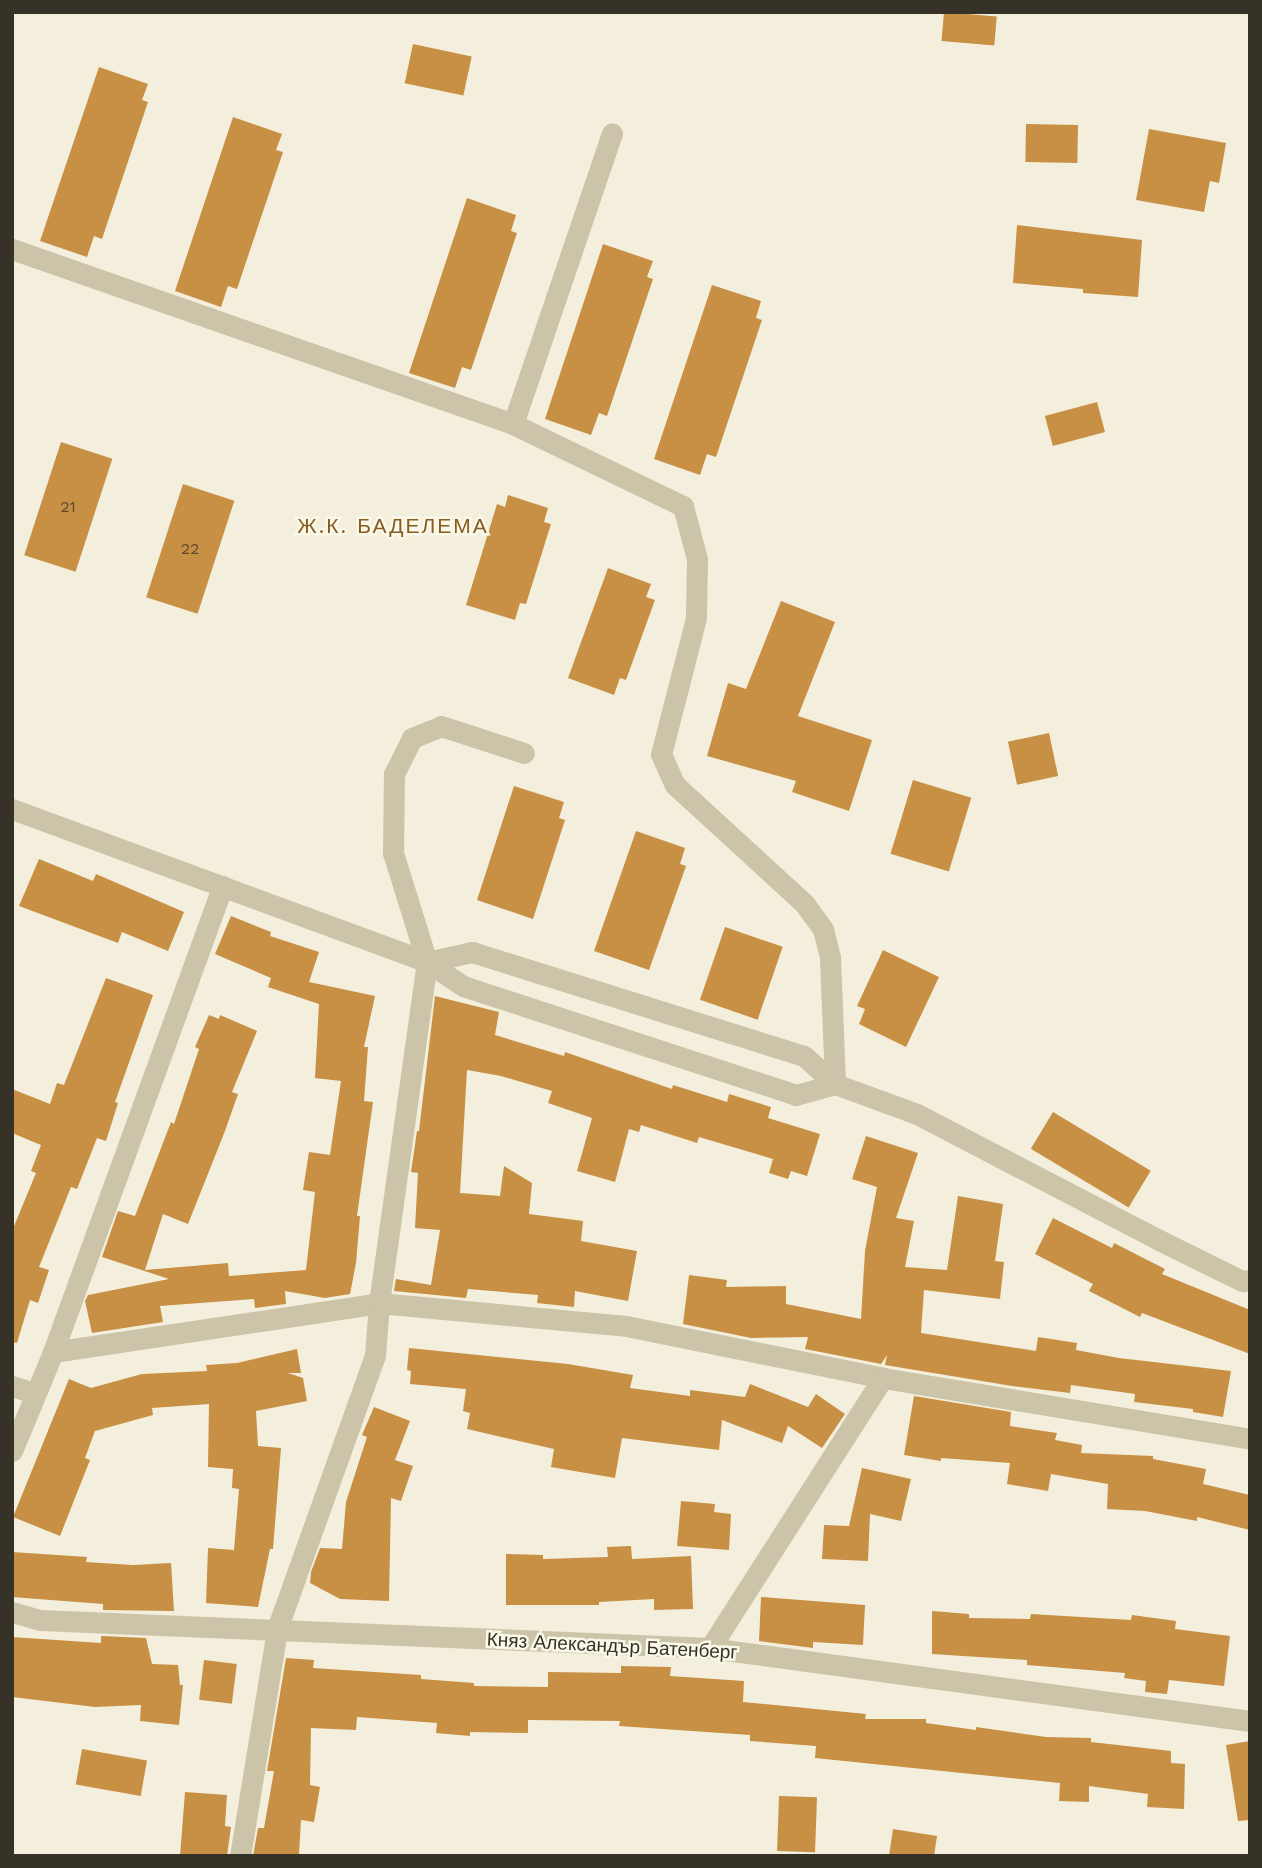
<!DOCTYPE html>
<html>
<head>
<meta charset="utf-8">
<style>
	body { margin:0 }
	#map { position:relative; width:1262px; height:1868px; overflow:hidden; background:#f3efdc; font-family:"Work Sans",sans-serif }
	div>[style] { position:absolute }
	[style*='--x'] { left:calc(var(--x)*1px); top:calc(var(--y)*1px); width:calc(var(--w)*1px); rotate:calc(var(--a)*1deg) }
	.building>* { inset:0; background:#c89045; transform-origin:0 0 }
	.street>* { height:21px; margin:-10.5px; padding:0 10.5px; transform-origin:10.5px; border-radius:10.5px; background:#cbc4a8 }
	span { translate:-50% -50%; white-space:nowrap; text-align:center; line-height:1.15; -webkit-text-stroke:5px #faf8e9; paint-order:stroke }
	.number-label { font-size:16px; color:#5b4a2f }
	.number-label span { -webkit-text-stroke-width:0 }
	.street-label { font-size:19px; color:#373228 }
	.neighbourhood-label { font-size:21px; color:#885b20; letter-spacing:2px }
	.frame { position:absolute; inset:0; border:14px solid #373228; pointer-events:none }
</style>
</head>
<body>
<div id="map">
	<div class="building">
		<i style="left:944px;top:12px;width:53px;height:29px;rotate:5deg"></i>
		<i style="left:413px;top:44px;width:60px;height:40px;rotate:12deg"></i>
		<i style="clip-path:polygon(99px 67px,148px 84px,142px 100px,148px 102px,102px 239px,94px 236px,87px 257px,40px 241px)"></i>
		<i style="clip-path:polygon(233px 117px,282px 134px,276px 150px,283px 152px,237px 289px,228px 286px,221px 307px,175px 291px)"></i>
		<i style="left:1026px;top:124px;width:52px;height:38px;rotate:1deg"></i>
		<i style="clip-path:polygon(1149px 129px,1226px 143px,1219px 183px,1210px 181px,1204px 212px,1136px 200px)"></i>
		<i style="clip-path:polygon(467px 198px,516px 215px,511px 231px,517px 233px,471px 370px,462px 367px,455px 388px,409px 373px)"></i>
		<i style="clip-path:polygon(1017px 225px,1142px 240px,1138px 297px,1083px 293px,1083px 289px,1013px 283px)"></i>
		<i style="clip-path:polygon(603px 244px,653px 261px,647px 277px,653px 279px,607px 416px,599px 413px,591px 435px,545px 419px)"></i>
		<i style="clip-path:polygon(712px 285px,761px 301px,756px 318px,762px 320px,716px 457px,707px 454px,700px 475px,654px 459px)"></i>
		<i style="left:1097px;top:402px;width:31px;height:54px;rotate:75deg"></i>
		<i style="left:61px;top:442px;width:54px;height:119px;rotate:18deg"></i>
		<i style="left:183px;top:484px;width:54px;height:119px;rotate:18deg"></i>
		<i style="clip-path:polygon(508px 495px,548px 508px,544px 522px,551px 524px,526px 604px,520px 603px,515px 620px,466px 605px,497px 504px,505px 507px)"></i>
		<i style="clip-path:polygon(608px 568px,651px 584px,646px 597px,655px 600px,626px 680px,620px 678px,614px 695px,568px 678px)"></i>
		<i style="clip-path:polygon(781px 601px,835px 622px,798px 716px,872px 740px,849px 811px,792px 792px,796px 781px,707px 756px,728px 683px,746px 689px)"></i>
		<i style="left:1049px;top:733px;width:44px;height:42px;rotate:78deg"></i>
		<i style="left:913px;top:780px;width:61px;height:77px;rotate:17deg"></i>
		<i style="clip-path:polygon(514px 786px,564px 802px,559px 818px,565px 820px,533px 919px,477px 900px)"></i>
		<i style="clip-path:polygon(636px 831px,685px 848px,680px 864px,686px 866px,649px 970px,594px 951px)"></i>
		<i style="clip-path:polygon(39px 859px,93px 881px,96px 874px,184px 912px,168px 951px,122px 932px,118px 943px,19px 906px)"></i>
		<i style="clip-path:polygon(231px 916px,271px 932px,270px 936px,319px 952px,309px 982px,375px 996px,364px 1047px,368px 1047px,364px 1101px,373px 1102px,357px 1216px,360px 1216px,356px 1263px,350px 1294px,325px 1298px,285px 1291px,286px 1304px,255px 1308px,254px 1299px,160px 1306px,163px 1322px,92px 1333px,85px 1301px,88px 1295px,169px 1279px,102px 1257px,118px 1211px,135px 1216px,171px 1122px,174px 1124px,199px 1049px,195px 1047px,209px 1015px,219px 1019px,220px 1015px,257px 1031px,232px 1092px,238px 1094px,225px 1131px,188px 1224px,163px 1214px,145px 1270px,228px 1263px,229px 1276px,306px 1270px,315px 1192px,303px 1190px,309px 1152px,330px 1155px,341px 1081px,315px 1078px,319px 1004px,268px 987px,271px 978px,215px 954px)"></i>
		<i style="left:725px;top:927px;width:61px;height:77px;rotate:19deg"></i>
		<i style="clip-path:polygon(883px 950px,939px 977px,906px 1047px,859px 1024px,865px 1009px,857px 1006px)"></i>
		<i style="clip-path:polygon(106px 978px,153px 995px,115px 1102px,118px 1103px,106px 1141px,97px 1138px,77px 1189px,71px 1187px,39px 1267px,49px 1270px,38px 1303px,30px 1300px,17px 1343px,12px 1342px,12px 1231px,36px 1173px,31px 1171px,41px 1145px,12px 1133px,12px 1089px,50px 1104px,57px 1083px,64px 1085px)"></i>
		<i style="clip-path:polygon(435px 996px,499px 1012px,495px 1035px,564px 1056px,565px 1052px,672px 1089px,673px 1085px,727px 1102px,729px 1094px,771px 1107px,768px 1118px,820px 1134px,807px 1176px,791px 1171px,788px 1179px,769px 1173px,773px 1159px,699px 1137px,697px 1143px,641px 1125px,639px 1132px,629px 1129px,615px 1182px,577px 1171px,592px 1118px,548px 1103px,552px 1091px,501px 1076px,467px 1070px,460px 1193px,500px 1196px,504px 1166px,532px 1183px,529px 1214px,583px 1221px,581px 1241px,637px 1251px,628px 1301px,575px 1291px,574px 1307px,537px 1303px,538px 1295px,468px 1289px,466px 1298px,394px 1291px,396px 1279px,431px 1285px,440px 1230px,415px 1228px,418px 1173px,411px 1172px,417px 1131px,419px 1131px)"></i>
		<i style="left:1053px;top:1112px;width:114px;height:43px;rotate:31deg"></i>
		<i style="clip-path:polygon(866px 1136px,918px 1153px,896px 1218px,914px 1221px,905px 1267px,947px 1270px,958px 1196px,1003px 1204px,995px 1261px,1004px 1262px,1000px 1299px,924px 1290px,921px 1333px,1036px 1351px,1038px 1337px,1077px 1343px,1076px 1350px,1119px 1358px,1231px 1371px,1223px 1417px,1193px 1412px,1193px 1409px,1134px 1402px,1135px 1394px,1071px 1385px,1070px 1393px,1012px 1386px,885px 1365px,887px 1355px,881px 1364px,805px 1349px,808px 1337px,751px 1338px,683px 1324px,689px 1275px,727px 1280px,726px 1287px,786px 1286px,786px 1304px,861px 1319px,865px 1251px,877px 1187px,852px 1179px)"></i>
		<i style="clip-path:polygon(1053px 1218px,1112px 1248px,1114px 1243px,1165px 1269px,1162px 1274px,1250px 1310px,1250px 1354px,1142px 1313px,1140px 1317px,1089px 1291px,1093px 1284px,1035px 1254px)"></i>
		<i style="clip-path:polygon(409px 1348px,568px 1364px,633px 1375px,630px 1388px,690px 1396px,690px 1390px,745px 1397px,750px 1384px,808px 1407px,816px 1394px,845px 1414px,822px 1448px,788px 1426px,782px 1443px,722px 1420px,719px 1450px,622px 1438px,615px 1478px,551px 1467px,554px 1449px,467px 1429px,470px 1413px,463px 1411px,466px 1389px,410px 1384px,411px 1371px,407px 1370px)"></i>
		<i style="clip-path:polygon(297px 1349px,301px 1373px,288px 1373px,303px 1378px,307px 1401px,256px 1411px,258px 1446px,281px 1448px,273px 1549px,270px 1549px,258px 1607px,206px 1603px,208px 1548px,234px 1550px,239px 1489px,232px 1488px,233px 1469px,208px 1467px,209px 1404px,152px 1408px,153px 1415px,95px 1431px,85px 1458px,90px 1460px,60px 1536px,13px 1517px,69px 1379px,91px 1388px,142px 1374px,207px 1371px,206px 1365px,237px 1363px)"></i>
		<i style="clip-path:polygon(914px 1396px,1011px 1412px,1010px 1426px,1057px 1433px,1055px 1440px,1082px 1445px,1081px 1453px,1153px 1456px,1153px 1459px,1206px 1469px,1203px 1484px,1250px 1495px,1250px 1530px,1197px 1517px,1197px 1521px,1145px 1511px,1107px 1509px,1108px 1484px,1051px 1474px,1048px 1491px,1007px 1484px,1010px 1463px,941px 1458px,941px 1461px,904px 1455px)"></i>
		<i style="clip-path:polygon(374px 1407px,410px 1421px,395px 1460px,413px 1466px,401px 1501px,391px 1498px,389px 1601px,340px 1599px,310px 1583px,311px 1572px,320px 1548px,342px 1549px,346px 1502px,367px 1437px,362px 1435px)"></i>
		<i style="clip-path:polygon(862px 1468px,911px 1479px,901px 1521px,870px 1514px,868px 1561px,822px 1559px,824px 1525px,849px 1526px)"></i>
		<i style="clip-path:polygon(681px 1501px,715px 1504px,714px 1512px,731px 1514px,729px 1550px,677px 1546px)"></i>
		<i style="clip-path:polygon(631px 1546px,632px 1559px,691px 1556px,693px 1609px,654px 1610px,654px 1599px,599px 1602px,599px 1605px,506px 1605px,506px 1554px,543px 1555px,543px 1559px,608px 1557px,607px 1547px)"></i>
		<i style="clip-path:polygon(12px 1552px,87px 1557px,86px 1562px,133px 1565px,171px 1563px,174px 1611px,103px 1610px,103px 1604px,12px 1597px)"></i>
		<i style="clip-path:polygon(761px 1597px,865px 1605px,863px 1645px,813px 1642px,813px 1648px,759px 1641px)"></i>
		<i style="clip-path:polygon(932px 1611px,969px 1614px,969px 1618px,1030px 1619px,1031px 1614px,1131px 1620px,1132px 1615px,1176px 1621px,1175px 1629px,1230px 1636px,1224px 1686px,1169px 1680px,1167px 1694px,1145px 1692px,1146px 1681px,1124px 1678px,1125px 1673px,1027px 1665px,1027px 1660px,932px 1654px)"></i>
		<i style="clip-path:polygon(101px 1636px,146px 1638px,152px 1664px,178px 1665px,180px 1685px,183px 1685px,179px 1725px,140px 1721px,141px 1705px,95px 1707px,12px 1697px,12px 1637px,101px 1643px)"></i>
		<i style="clip-path:polygon(286px 1658px,314px 1660px,313px 1668px,421px 1675px,421px 1679px,474px 1683px,474px 1686px,548px 1687px,548px 1672px,621px 1673px,621px 1666px,671px 1667px,670px 1676px,744px 1681px,743px 1702px,866px 1714px,865px 1719px,926px 1719px,926px 1723px,976px 1730px,976px 1727px,1046px 1737px,1091px 1738px,1091px 1742px,1171px 1751px,1171px 1763px,1185px 1764px,1184px 1809px,1147px 1807px,1148px 1794px,1089px 1786px,1089px 1802px,1059px 1801px,1060px 1783px,815px 1758px,816px 1746px,750px 1741px,750px 1735px,619px 1726px,620px 1721px,528px 1720px,528px 1733px,470px 1732px,470px 1736px,436px 1733px,437px 1723px,357px 1717px,356px 1730px,311px 1728px,310px 1785px,320px 1787px,314px 1822px,301px 1820px,299px 1854px,253px 1856px,258px 1828px,264px 1828px,274px 1771px,267px 1771px)"></i>
		<i style="left:204px;top:1660px;width:33px;height:40px;rotate:7deg"></i>
		<i style="clip-path:polygon(1250px 1741px,1250px 1820px,1238px 1821px,1226px 1745px)"></i>
		<i style="left:82px;top:1749px;width:66px;height:36px;rotate:10deg"></i>
		<i style="clip-path:polygon(185px 1792px,227px 1795px,225px 1826px,231px 1827px,227px 1856px,180px 1856px)"></i>
		<i style="left:779px;top:1796px;width:38px;height:55px;rotate:2deg"></i>
		<i style="clip-path:polygon(893px 1829px,937px 1836px,934px 1856px,889px 1856px)"></i>
	</div>
	<div class="street">
		<i style="--x:12;--y:249;--w:531;--a:19.25"></i>
		<i style="--x:513;--y:424;--w:189;--a:25.8"></i>
		<i style="--x:683;--y:506;--w:55;--a:75.2"></i>
		<i style="--x:697;--y:559;--w:59;--a:91"></i>
		<i style="--x:696;--y:618;--w:140;--a:104.4"></i>
		<i style="--x:661;--y:754;--w:34;--a:66"></i>
		<i style="--x:675;--y:785;--w:175;--a:42.5"></i>
		<i style="--x:804;--y:903;--w:32;--a:54"></i>
		<i style="--x:823;--y:929;--w:30;--a:76"></i>
		<i style="--x:830;--y:958;--w:126;--a:87.7"></i>
		<i style="--x:513;--y:424;--w:307;--a:-71.2"></i>
		<i style="--x:12;--y:809;--w:442;--a:20.2"></i>
		<i style="--x:427;--y:962;--w:43;--a:33.7"></i>
		<i style="--x:463;--y:986;--w:350;--a:18.1"></i>
		<i style="--x:796;--y:1095;--w:41;--a:-15.8"></i>
		<i style="--x:427;--y:962;--w:46;--a:-12.5"></i>
		<i style="--x:472;--y:952;--w:348;--a:17.4"></i>
		<i style="--x:804;--y:1056;--w:42;--a:42.1"></i>
		<i style="--x:835;--y:1084;--w:87;--a:20.1"></i>
		<i style="--x:917;--y:1114;--w:273;--a:27.5"></i>
		<i style="--x:1159;--y:1240;--w:93;--a:26.3"></i>
		<i style="--x:1242;--y:1281;--w:8;--a:-7"></i>
		<i style="--x:53;--y:1352;--w:330;--a:-8.5"></i>
		<i style="--x:379;--y:1303;--w:248;--a:5.3"></i>
		<i style="--x:626;--y:1326;--w:262;--a:11.4"></i>
		<i style="--x:883;--y:1378;--w:372;--a:9.4"></i>
		<i style="--x:12;--y:1386;--w:23;--a:18"></i>
		<i style="--x:12;--y:1451;--w:107;--a:-67.5"></i>
		<i style="--x:53;--y:1352;--w:496;--a:-70"></i>
		<i style="--x:12;--y:1612;--w:29;--a:16"></i>
		<i style="--x:40;--y:1620;--w:671;--a:2.39"></i>
		<i style="--x:710;--y:1648;--w:545;--a:7.7"></i>
		<i style="--x:710;--y:1648;--w:321;--a:-57.4"></i>
		<i style="--x:240;--y:1856;--w:230;--a:-80.7"></i>
		<i style="--x:277;--y:1629;--w:290;--a:-70.3"></i>
		<i style="--x:375;--y:1356;--w:53;--a:-85.7"></i>
		<i style="--x:379;--y:1303;--w:344;--a:-82"></i>
		<i style="--x:427;--y:962;--w:114;--a:-107.3"></i>
		<i style="--x:393;--y:853;--w:79;--a:-89.3"></i>
		<i style="--x:394;--y:774;--w:40;--a:-63.4"></i>
		<i style="--x:412;--y:738;--w:31;--a:-22"></i>
		<i style="--x:441;--y:726;--w:87;--a:18"></i>
	</div>
	<div class="number-label">
		<span style="left:68px;top:507px">21</span>
		<span style="left:190px;top:549px">22</span>
	</div>
	<div class="street-label">
		<span style="left:612px;top:1646px;rotate:3deg">Княз Александър Батенберг</span>
	</div>
	<div class="neighbourhood-label">
		<span style="left:393px;top:526px">Ж.К. БАДЕЛЕМА</span>
	</div>
	<div class="frame"></div>
</div>
</body>
</html>
